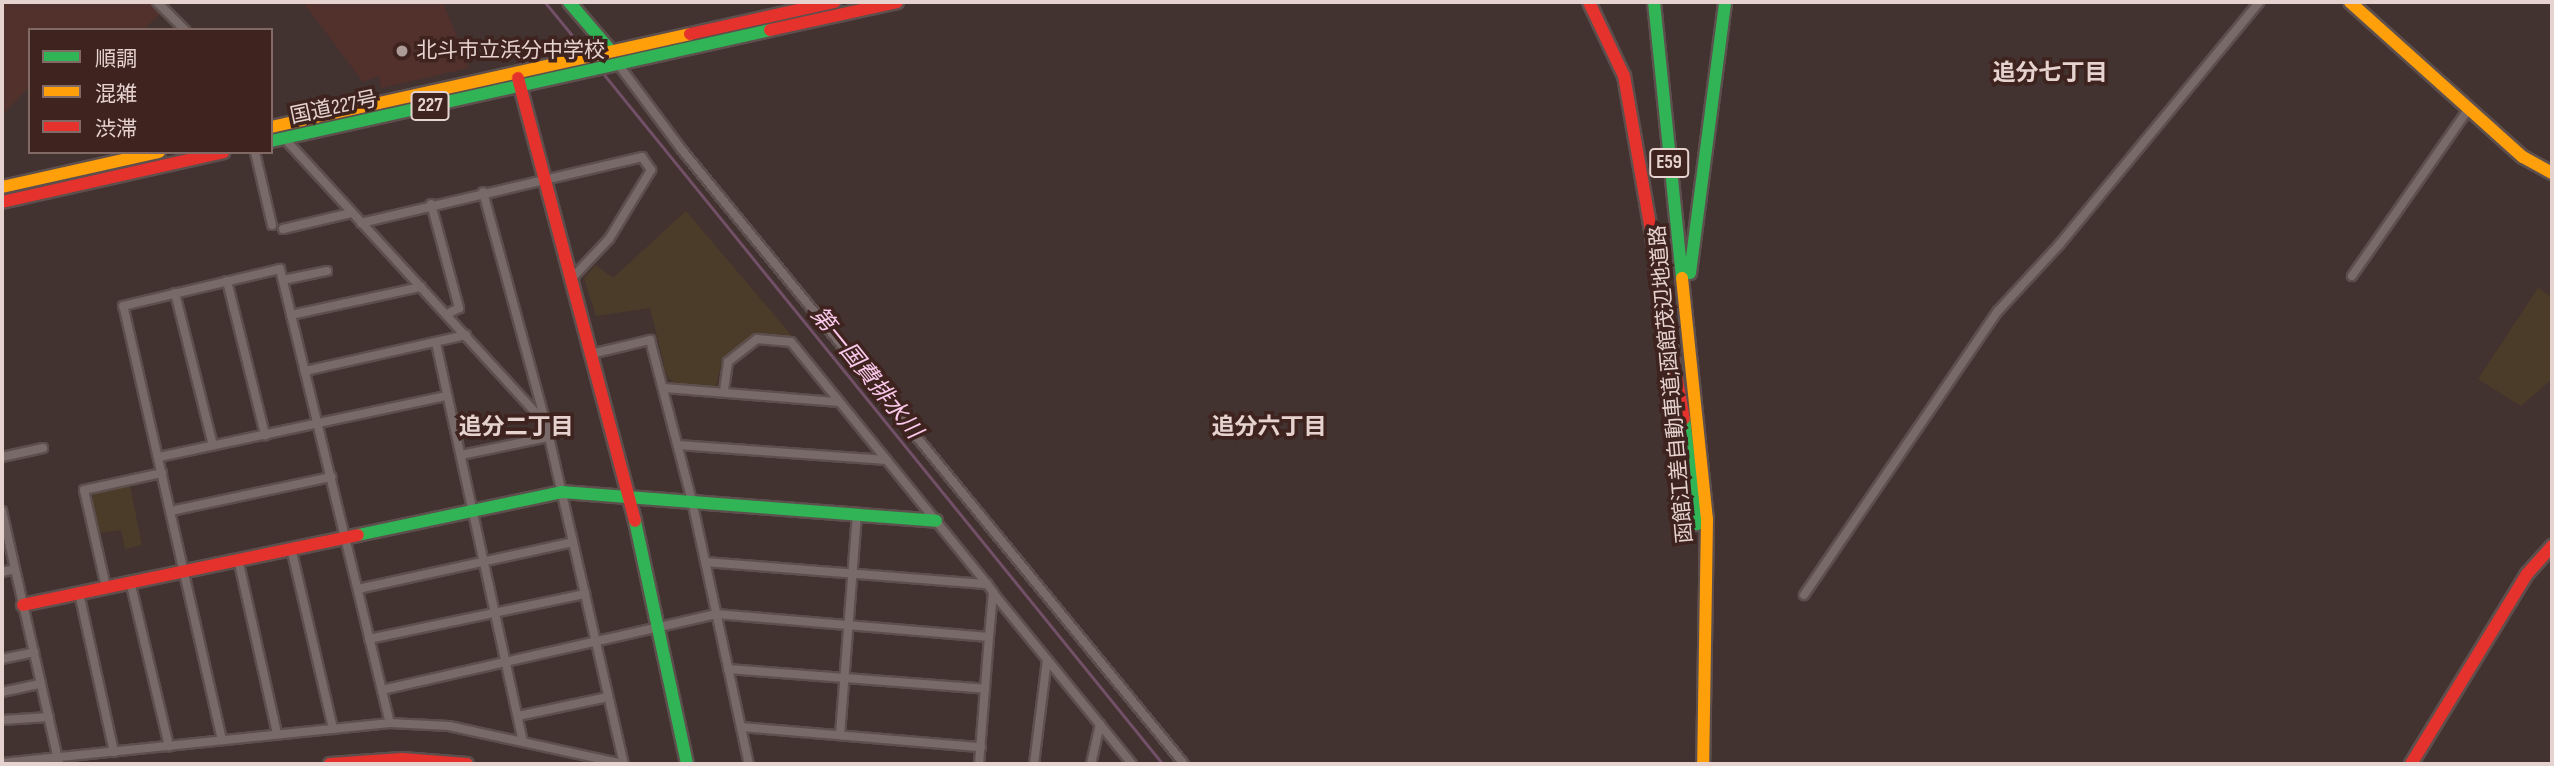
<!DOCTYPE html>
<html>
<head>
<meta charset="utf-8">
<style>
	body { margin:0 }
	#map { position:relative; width:2554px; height:766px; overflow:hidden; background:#423230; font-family:"Sofia Sans Condensed","Noto Sans JP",sans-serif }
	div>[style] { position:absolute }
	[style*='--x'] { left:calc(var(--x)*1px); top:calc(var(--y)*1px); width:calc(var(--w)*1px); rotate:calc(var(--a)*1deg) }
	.built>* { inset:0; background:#52312d }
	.green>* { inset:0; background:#4b3c2a }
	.stream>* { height:2.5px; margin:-1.25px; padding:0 1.25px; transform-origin:1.25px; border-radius:1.25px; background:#725067 }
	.roads { filter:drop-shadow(2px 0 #5d4f4d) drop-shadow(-2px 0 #5d4f4d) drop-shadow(0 2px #5d4f4d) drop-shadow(0 -2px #5d4f4d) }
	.street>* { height:8px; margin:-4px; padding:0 4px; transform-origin:4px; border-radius:4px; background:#786a68 }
	.fast>* { height:12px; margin:-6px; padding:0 6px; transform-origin:6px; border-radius:6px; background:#30b455 }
	.slow>* { height:12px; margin:-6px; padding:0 6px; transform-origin:6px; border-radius:6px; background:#ff9f0a }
	.jam>* { height:12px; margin:-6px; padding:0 6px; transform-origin:6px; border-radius:6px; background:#e5322d }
	.dots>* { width:19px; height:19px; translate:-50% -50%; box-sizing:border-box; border:4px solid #3e231f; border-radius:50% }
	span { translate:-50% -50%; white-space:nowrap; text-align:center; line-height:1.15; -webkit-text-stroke:7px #3e231f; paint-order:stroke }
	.shield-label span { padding:2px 5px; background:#3e231f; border:2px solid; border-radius:5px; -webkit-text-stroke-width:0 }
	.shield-label { font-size:19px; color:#e6d3d0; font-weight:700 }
	.poi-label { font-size:21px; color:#e6d3d0 }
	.left { translate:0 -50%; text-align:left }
	.street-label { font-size:21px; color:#e6d3d0 }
	.neighbourhood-label { font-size:23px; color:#e6d3d0; font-weight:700 }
	.water-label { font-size:23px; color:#fccaed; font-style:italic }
	.frame { position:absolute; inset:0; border:4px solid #e6d3d0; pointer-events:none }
	.legend { position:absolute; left:28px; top:28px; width:245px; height:126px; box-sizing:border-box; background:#3e231f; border:2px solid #816966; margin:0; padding:9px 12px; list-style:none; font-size:21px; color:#e6d3d0 }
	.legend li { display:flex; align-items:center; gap:14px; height:35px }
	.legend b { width:35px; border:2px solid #816966 }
</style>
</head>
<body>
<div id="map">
	<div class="built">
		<i style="clip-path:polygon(2px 2px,150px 2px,161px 13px,143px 30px,30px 30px,30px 86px,2px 115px)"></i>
		<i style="clip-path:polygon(303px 2px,443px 2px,469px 68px,381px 88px,379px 76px,363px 82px)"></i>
	</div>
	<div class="green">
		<i style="clip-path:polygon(686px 211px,792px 336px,756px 333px,722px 360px,716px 387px,677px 385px,667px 377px,650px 308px,596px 316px,584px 278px,596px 265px,613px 278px)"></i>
		<i style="clip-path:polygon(2538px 288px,2552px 297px,2552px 379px,2521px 406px,2478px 379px)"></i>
		<i style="clip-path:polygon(130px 486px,142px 545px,125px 549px,121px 530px,98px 533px,91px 501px,95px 492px)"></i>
	</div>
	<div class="stream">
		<i style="--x:545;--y:2;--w:65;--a:50.6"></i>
		<i style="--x:603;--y:73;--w:889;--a:50.98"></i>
	</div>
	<div class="roads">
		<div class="street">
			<i style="--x:157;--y:2;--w:40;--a:45"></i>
			<i style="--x:618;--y:64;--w:107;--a:53.3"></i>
			<i style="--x:682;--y:150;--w:793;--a:50.73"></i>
			<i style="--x:284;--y:138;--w:385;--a:47.5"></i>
			<i style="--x:255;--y:152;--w:75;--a:76.9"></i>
			<i style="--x:483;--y:192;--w:240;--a:74.8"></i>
			<i style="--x:546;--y:424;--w:349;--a:77.1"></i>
			<i style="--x:431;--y:204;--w:108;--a:74.9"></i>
			<i style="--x:459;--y:308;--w:13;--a:153"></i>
			<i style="--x:361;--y:223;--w:289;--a:-13.2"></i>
			<i style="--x:642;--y:157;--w:16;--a:55"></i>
			<i style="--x:651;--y:170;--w:81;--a:121.3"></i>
			<i style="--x:609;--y:239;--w:54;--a:133.5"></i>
			<i style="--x:283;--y:229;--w:70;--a:-13.2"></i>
			<i style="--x:2352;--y:276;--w:205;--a:-55.1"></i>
			<i style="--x:283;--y:280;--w:45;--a:-11.6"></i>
			<i style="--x:227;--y:281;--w:159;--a:76.1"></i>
			<i style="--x:175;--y:293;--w:157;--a:76"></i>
			<i style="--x:291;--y:315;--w:133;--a:-12.2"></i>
			<i style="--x:436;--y:343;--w:408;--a:77.7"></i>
			<i style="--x:591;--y:354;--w:61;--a:-13.3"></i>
			<i style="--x:650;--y:340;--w:166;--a:75.4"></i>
			<i style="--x:692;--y:501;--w:269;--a:77.8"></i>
			<i style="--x:305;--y:371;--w:165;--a:-12.6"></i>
			<i style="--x:664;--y:388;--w:176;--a:4.6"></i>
			<i style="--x:678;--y:445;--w:209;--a:4.1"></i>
			<i style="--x:461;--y:455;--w:90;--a:-11.6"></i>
			<i style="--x:2;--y:457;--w:42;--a:-12.4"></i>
			<i style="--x:159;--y:457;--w:294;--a:-12"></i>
			<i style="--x:2;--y:511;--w:259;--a:77.3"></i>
			<i style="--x:171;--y:511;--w:164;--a:-12"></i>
			<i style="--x:291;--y:548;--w:186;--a:76.9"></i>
			<i style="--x:238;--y:559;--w:178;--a:77.4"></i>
			<i style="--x:706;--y:562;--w:282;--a:4.5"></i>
			<i style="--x:2;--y:572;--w:13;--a:-13"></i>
			<i style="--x:130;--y:581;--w:170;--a:76.7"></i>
			<i style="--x:106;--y:587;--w:99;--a:-102.8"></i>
			<i style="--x:84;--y:490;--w:80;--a:-12.3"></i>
			<i style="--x:358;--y:589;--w:220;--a:-12.3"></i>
			<i style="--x:79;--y:593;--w:163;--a:77.6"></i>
			<i style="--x:993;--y:593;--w:220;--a:50.9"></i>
			<i style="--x:1804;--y:595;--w:344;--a:-55.7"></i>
			<i style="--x:1998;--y:311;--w:90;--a:-47.3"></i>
			<i style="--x:2059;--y:245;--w:315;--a:-50.5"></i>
			<i style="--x:369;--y:639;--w:221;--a:-11.8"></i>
			<i style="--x:2;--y:659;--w:33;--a:-12"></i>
			<i style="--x:728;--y:669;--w:258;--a:4.4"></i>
			<i style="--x:382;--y:690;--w:343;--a:-12.8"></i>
			<i style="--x:716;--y:614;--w:274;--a:4.8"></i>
			<i style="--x:989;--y:637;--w:45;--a:-84.9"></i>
			<i style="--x:993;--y:592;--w:10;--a:-127"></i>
			<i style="--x:987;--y:584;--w:311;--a:-129"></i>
			<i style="--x:791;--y:342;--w:34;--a:-175"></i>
			<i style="--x:757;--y:339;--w:37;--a:142"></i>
			<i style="--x:728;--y:362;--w:30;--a:98"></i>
			<i style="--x:2;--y:692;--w:40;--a:-12"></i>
			<i style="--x:518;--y:716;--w:92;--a:-11.9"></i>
			<i style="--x:2;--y:720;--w:47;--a:-3.7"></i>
			<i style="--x:741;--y:727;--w:241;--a:4.8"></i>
			<i style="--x:840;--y:735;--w:222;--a:-85.6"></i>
			<i style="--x:222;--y:740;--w:445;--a:-102.8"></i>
			<i style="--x:123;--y:306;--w:161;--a:-13.3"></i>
			<i style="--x:280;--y:269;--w:467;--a:76.4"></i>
			<i style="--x:390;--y:723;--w:59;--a:2.9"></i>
			<i style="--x:449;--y:726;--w:178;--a:12.3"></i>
			<i style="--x:2;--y:763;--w:390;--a:-5.9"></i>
			<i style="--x:979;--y:764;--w:127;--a:-85.5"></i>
			<i style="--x:1034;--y:764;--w:105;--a:-82.9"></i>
			<i style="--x:1091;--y:764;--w:41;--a:-77.3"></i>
		</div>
		<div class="fast">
			<i style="--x:569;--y:2;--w:65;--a:49.4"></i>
			<i style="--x:1654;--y:2;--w:277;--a:84.2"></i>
			<i style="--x:271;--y:141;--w:511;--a:-12.54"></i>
			<i style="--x:1690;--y:273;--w:273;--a:-82.6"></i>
			<i style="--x:1684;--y:419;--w:106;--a:82.9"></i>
			<i style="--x:635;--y:521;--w:249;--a:77.9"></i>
			<i style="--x:358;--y:535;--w:208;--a:-11.9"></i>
			<i style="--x:562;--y:492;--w:375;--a:4.4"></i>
		</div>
		<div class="slow">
			<i style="--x:2350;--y:2;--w:232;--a:41.9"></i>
			<i style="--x:2523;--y:157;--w:33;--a:29"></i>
			<i style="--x:271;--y:127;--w:429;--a:-12.5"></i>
			<i style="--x:2;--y:187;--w:161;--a:-12.6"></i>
			<i style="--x:1682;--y:278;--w:242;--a:84.1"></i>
			<i style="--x:1707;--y:519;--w:245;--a:90.9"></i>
		</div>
		<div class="jam">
			<i style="--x:1589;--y:2;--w:82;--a:64.7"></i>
			<i style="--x:1624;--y:76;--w:348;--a:80.1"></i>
			<i style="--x:770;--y:30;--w:130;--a:-12.4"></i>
			<i style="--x:690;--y:34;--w:148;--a:-12.5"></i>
			<i style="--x:518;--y:78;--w:458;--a:75.2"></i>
			<i style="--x:2;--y:202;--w:227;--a:-12.7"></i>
			<i style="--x:23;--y:605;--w:342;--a:-11.8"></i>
			<i style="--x:330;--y:764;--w:72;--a:-4"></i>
			<i style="--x:402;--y:759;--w:65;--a:4.4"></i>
			<i style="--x:2411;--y:764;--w:223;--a:-58.6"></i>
			<i style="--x:2527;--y:574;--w:38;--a:-48"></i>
		</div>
	</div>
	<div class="dots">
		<i style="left:402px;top:51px;background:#ad9b98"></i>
	</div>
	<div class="shield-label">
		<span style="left:430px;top:106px">227</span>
		<span style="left:1669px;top:163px">E59</span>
	</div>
	<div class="poi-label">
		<span class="left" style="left:416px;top:51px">北斗市立浜分中学校</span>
	</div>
	<div class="street-label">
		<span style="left:334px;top:108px;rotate:-12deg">国道227号</span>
		<span style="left:1672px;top:384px;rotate:-95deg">函館江差自動車道;函館茂辺地道路</span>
	</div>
	<div class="neighbourhood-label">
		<span style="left:2050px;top:73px">追分七丁目</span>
		<span style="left:516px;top:427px">追分二丁目</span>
		<span style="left:1269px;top:427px">追分六丁目</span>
	</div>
	<div class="water-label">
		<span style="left:866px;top:373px;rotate:51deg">第一国費排水川</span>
	</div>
	<div class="frame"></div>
	<ul class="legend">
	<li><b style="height:9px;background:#30b455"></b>順調</li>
	<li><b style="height:9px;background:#ff9f0a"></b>混雑</li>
	<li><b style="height:9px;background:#e5322d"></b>渋滞</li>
	</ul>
</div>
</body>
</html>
